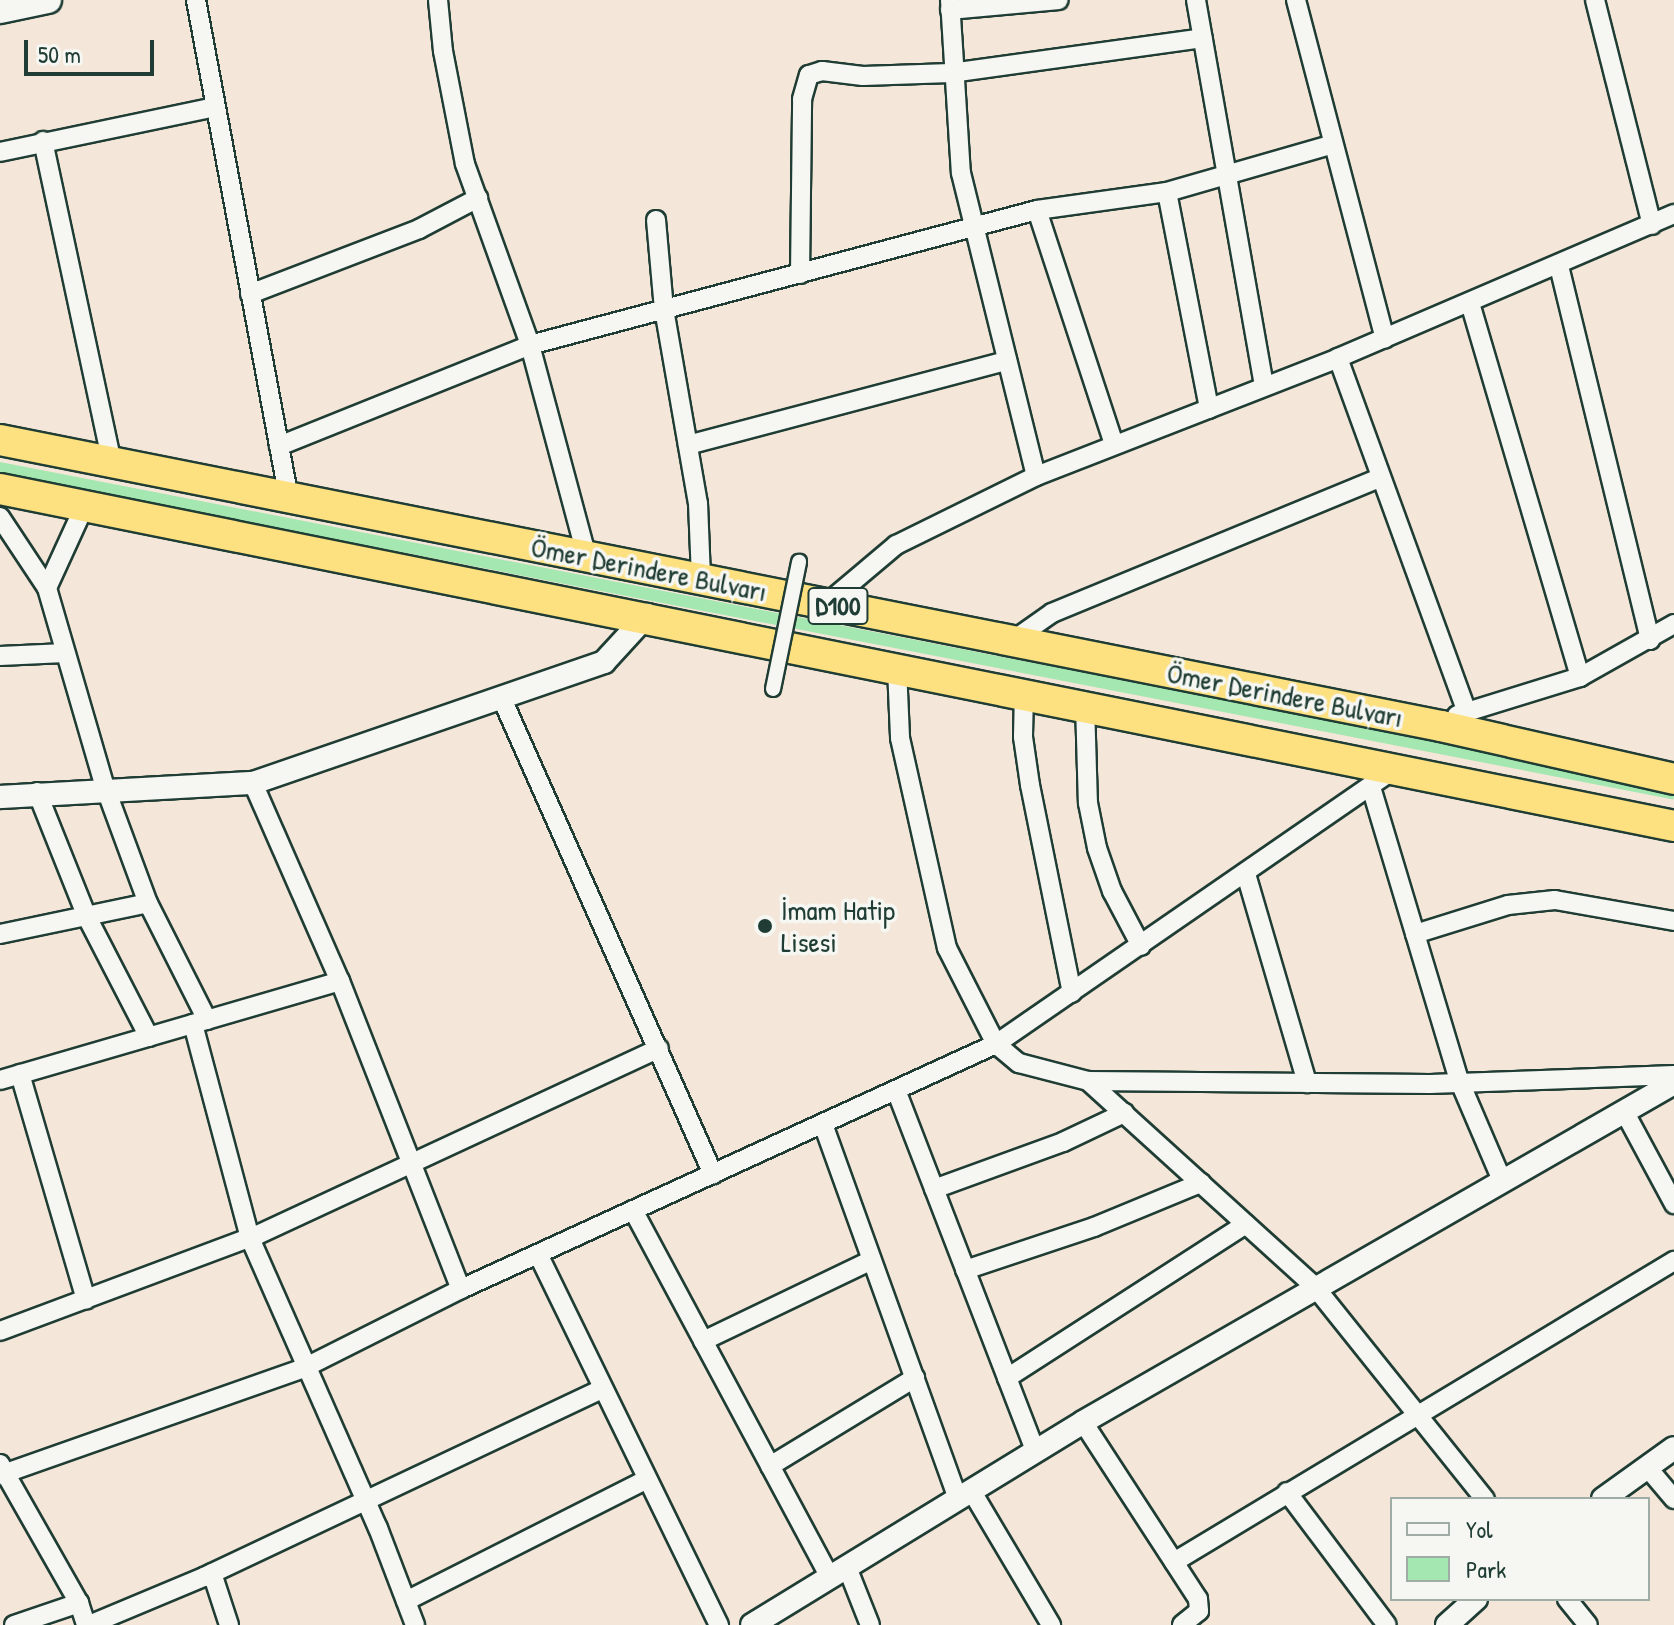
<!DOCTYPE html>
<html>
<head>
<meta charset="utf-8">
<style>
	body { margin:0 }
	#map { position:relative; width:1674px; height:1625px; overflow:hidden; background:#f4e6d8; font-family:"Patrick Hand",sans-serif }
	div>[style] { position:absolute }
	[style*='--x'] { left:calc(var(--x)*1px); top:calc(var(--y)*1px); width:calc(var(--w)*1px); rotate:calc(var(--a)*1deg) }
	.green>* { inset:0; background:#a5e7b0; transform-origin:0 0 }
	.roads { filter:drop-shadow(2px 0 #1f3d34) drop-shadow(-2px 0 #1f3d34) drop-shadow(0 2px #1f3d34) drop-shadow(0 -2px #1f3d34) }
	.minor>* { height:18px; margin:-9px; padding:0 9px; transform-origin:9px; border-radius:9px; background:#f6f6f2 }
	.tertiary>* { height:22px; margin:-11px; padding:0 11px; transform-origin:11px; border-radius:11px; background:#f6f6f2 }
	.secondary>* { height:26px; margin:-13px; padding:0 13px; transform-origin:13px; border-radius:13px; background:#f6f6f2 }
	.trunk>* { height:30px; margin:-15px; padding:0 15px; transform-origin:15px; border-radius:15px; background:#fde080 }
	.bridges { filter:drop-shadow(2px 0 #1f3d34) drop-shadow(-2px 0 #1f3d34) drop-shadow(0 2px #1f3d34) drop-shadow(0 -2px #1f3d34) }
	.pedestrian-bridge>* { height:14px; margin:-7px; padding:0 7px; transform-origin:7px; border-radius:7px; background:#f6f6f2 }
	.dots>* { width:22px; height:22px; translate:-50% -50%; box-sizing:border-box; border:4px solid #f6f6f2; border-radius:50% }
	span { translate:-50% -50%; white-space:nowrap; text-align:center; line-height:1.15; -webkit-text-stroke:7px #f6f6f2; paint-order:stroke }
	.shield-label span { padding:2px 6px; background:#f6f6f2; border:2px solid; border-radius:6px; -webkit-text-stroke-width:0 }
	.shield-label { font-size:26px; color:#1f3d34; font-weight:700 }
	.street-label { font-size:28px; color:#1f3d34 }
	.poi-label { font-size:28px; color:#1f3d34 }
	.left { translate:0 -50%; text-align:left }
	.legend { position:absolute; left:1390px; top:1497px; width:260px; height:104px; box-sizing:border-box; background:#f6f6f2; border:2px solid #a0aca6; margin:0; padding:10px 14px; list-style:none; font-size:24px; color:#1f3d34 }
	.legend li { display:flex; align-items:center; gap:16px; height:40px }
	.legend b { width:40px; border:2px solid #a0aca6 }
	.scale { position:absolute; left:24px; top:40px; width:130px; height:36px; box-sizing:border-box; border:4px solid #1f3d34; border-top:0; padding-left:10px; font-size:24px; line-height:28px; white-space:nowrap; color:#1f3d34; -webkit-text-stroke:6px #f6f6f2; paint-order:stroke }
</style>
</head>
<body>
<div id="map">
	<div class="green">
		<i style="left:0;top:462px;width:1707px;height:12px;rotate:11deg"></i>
	</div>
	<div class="roads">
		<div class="minor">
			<i style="--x:196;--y:0;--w:508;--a:79.44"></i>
			<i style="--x:438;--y:0;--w:51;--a:84.4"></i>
			<i style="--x:443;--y:51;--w:115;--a:79"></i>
			<i style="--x:465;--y:164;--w:192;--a:70.2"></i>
			<i style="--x:530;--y:345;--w:220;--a:75"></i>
			<i style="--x:950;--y:0;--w:173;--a:86.4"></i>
			<i style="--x:961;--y:173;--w:312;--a:76.1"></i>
			<i style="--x:1196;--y:0;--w:392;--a:80"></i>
			<i style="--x:1296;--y:0;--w:350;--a:75.3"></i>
			<i style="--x:1595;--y:0;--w:232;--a:75.8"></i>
			<i style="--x:950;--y:10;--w:109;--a:-5.2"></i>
			<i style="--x:43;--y:141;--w:328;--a:77.9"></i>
			<i style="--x:0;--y:152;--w:220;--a:-11.8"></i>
			<i style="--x:1167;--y:192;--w:221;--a:79"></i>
			<i style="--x:1037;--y:210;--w:246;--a:71.8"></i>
			<i style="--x:656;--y:220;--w:89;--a:84.9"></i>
			<i style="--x:664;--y:309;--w:197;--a:80.1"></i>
			<i style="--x:698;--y:503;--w:76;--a:87.7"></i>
			<i style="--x:1559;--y:266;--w:385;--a:76.3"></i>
			<i style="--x:800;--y:274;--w:175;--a:-89.3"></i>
			<i style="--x:802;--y:99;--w:25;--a:-74"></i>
			<i style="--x:809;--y:75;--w:14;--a:-17"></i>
			<i style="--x:822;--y:71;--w:41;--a:7"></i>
			<i style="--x:863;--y:76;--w:88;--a:-2"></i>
			<i style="--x:951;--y:73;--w:254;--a:-7.9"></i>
			<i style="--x:250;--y:294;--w:181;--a:-21"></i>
			<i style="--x:419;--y:229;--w:67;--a:-27.7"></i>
			<i style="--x:1470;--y:303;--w:390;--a:73.6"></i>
			<i style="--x:1338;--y:358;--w:374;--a:70"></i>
			<i style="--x:688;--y:445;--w:330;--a:-14.8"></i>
			<i style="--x:279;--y:446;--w:271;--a:-21.9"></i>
			<i style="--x:530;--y:345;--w:525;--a:-14.91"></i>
			<i style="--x:1037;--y:210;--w:131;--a:-7.9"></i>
			<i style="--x:1167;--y:192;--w:173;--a:-16.1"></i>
			<i style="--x:0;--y:517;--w:85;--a:56.5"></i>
			<i style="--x:47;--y:588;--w:91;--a:-65.4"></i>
			<i style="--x:47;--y:588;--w:207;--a:73.8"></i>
			<i style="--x:105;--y:787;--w:124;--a:69.7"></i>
			<i style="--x:148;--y:903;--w:131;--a:63.2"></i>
			<i style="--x:826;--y:604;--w:92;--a:-40.1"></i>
			<i style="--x:896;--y:545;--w:156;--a:-26.2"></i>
			<i style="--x:1036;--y:476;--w:324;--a:-21.3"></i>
			<i style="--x:1338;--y:358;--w:366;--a:-23.2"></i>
			<i style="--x:1012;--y:641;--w:49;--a:-35"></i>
			<i style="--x:1052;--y:613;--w:355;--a:-22.4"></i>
			<i style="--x:0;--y:656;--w:65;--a:-2.6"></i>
			<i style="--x:897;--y:668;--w:70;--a:87.5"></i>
			<i style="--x:900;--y:738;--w:215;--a:77.4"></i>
			<i style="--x:947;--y:948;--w:108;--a:63"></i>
			<i style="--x:996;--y:1044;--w:30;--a:40"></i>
			<i style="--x:1019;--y:1063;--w:71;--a:14.6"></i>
			<i style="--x:1088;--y:1081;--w:342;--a:0.5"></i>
			<i style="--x:1430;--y:1084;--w:244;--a:-2.1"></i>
			<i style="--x:1024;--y:692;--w:45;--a:91.3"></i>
			<i style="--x:1023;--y:737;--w:49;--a:81.7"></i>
			<i style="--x:1030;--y:785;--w:212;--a:78.6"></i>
			<i style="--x:503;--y:701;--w:518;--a:66.06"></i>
			<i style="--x:1085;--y:704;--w:99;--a:88.3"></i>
			<i style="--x:1088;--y:803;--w:46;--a:78.7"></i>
			<i style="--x:1097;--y:848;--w:46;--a:70.8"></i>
			<i style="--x:1112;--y:891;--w:62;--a:62.2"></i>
			<i style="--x:1457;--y:715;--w:129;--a:-17.2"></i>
			<i style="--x:1580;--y:677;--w:108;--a:-29.4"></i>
			<i style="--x:253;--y:783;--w:216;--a:66.3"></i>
			<i style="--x:340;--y:981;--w:331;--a:68.6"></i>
			<i style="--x:1371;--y:787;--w:306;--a:73.3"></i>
			<i style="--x:1459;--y:1080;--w:107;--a:66.8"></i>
			<i style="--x:37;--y:792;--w:135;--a:68.2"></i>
			<i style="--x:87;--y:917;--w:135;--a:62.7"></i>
			<i style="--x:1246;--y:874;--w:218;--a:73.7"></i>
			<i style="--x:0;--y:934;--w:151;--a:-11.8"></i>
			<i style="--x:1415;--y:934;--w:97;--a:-17.3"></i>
			<i style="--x:1508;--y:905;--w:47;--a:-6.1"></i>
			<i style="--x:1555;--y:900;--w:121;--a:10"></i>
			<i style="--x:193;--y:1024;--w:221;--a:75.1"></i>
			<i style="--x:250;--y:1238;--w:317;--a:66.2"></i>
			<i style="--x:378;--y:1528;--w:104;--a:69.1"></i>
			<i style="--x:20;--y:1074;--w:235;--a:73.7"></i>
			<i style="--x:0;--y:1080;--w:354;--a:-16.2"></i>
			<i style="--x:1088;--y:1081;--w:307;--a:42.2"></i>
			<i style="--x:1315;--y:1287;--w:272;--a:51.3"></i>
			<i style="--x:896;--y:1090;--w:387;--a:68.9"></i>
			<i style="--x:1624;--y:1111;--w:106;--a:61.7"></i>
			<i style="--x:823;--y:1124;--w:398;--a:70.2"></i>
			<i style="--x:934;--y:1189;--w:137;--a:-20"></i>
			<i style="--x:1063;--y:1142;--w:68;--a:-25.4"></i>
			<i style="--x:633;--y:1210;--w:417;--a:61.8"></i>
			<i style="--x:538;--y:1254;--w:413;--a:64"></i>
			<i style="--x:965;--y:1270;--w:136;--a:-18.4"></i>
			<i style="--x:1094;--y:1227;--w:116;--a:-22.4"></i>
			<i style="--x:0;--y:1331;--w:274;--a:-20.5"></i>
			<i style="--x:257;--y:1235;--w:443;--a:-24.9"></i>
			<i style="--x:703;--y:1341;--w:187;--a:-25.6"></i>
			<i style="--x:1007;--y:1378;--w:284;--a:-32.8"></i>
			<i style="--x:1083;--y:1422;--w:211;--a:57"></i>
			<i style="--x:1198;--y:1599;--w:12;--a:85"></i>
			<i style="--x:1199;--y:1611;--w:22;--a:141"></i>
			<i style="--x:0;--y:1464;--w:160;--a:60.4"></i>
			<i style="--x:79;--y:1603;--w:23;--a:72"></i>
			<i style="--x:770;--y:1466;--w:170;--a:-31.3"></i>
			<i style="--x:1647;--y:1467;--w:42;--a:49.8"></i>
			<i style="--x:0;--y:1475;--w:324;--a:-19.4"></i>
			<i style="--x:306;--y:1367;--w:174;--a:-26.7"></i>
			<i style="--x:461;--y:1289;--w:588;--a:-24.61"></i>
			<i style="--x:996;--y:1044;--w:486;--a:-34.6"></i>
			<i style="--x:971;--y:1490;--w:157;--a:59.3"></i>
			<i style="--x:1287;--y:1492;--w:166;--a:53.1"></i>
			<i style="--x:1174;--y:1562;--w:584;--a:-31.05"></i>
			<i style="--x:847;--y:1567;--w:62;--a:68.4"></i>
			<i style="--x:212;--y:1573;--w:55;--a:71.9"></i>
			<i style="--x:1567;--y:1599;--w:33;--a:51"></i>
			<i style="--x:406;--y:1601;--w:270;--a:-26.8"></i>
			<i style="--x:14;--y:1625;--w:69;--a:-18.7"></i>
			<i style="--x:89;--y:1625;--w:125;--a:-22.7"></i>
			<i style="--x:204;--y:1577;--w:441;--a:-25.3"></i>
		</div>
		<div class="tertiary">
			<i style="--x:0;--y:797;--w:253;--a:-3.2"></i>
			<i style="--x:253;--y:783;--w:371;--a:-19"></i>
			<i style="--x:604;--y:662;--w:64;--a:-47.5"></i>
			<i style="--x:1603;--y:1499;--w:87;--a:-35.7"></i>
			<i style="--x:752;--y:1625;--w:388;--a:-31.5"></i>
			<i style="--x:1083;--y:1422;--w:681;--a:-29.84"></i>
			<i style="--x:1447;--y:1625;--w:39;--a:-42"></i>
		</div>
		<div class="secondary">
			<i style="--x:0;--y:10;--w:49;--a:-11.8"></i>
		</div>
		<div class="trunk">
			<i style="--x:0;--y:440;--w:1469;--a:11.23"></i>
			<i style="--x:1441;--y:726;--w:239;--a:12.8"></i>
			<i style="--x:0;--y:489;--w:1708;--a:11.38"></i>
		</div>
	</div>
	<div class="bridges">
		<div class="pedestrian-bridge">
			<i style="--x:773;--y:689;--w:130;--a:-78.4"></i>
		</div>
	</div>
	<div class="dots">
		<i style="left:765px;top:926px;background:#1f3d34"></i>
	</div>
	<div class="shield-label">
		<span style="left:838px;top:606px">D100</span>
	</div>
	<div class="street-label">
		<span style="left:649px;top:569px;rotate:11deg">Ömer Derindere Bulvarı</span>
		<span style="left:1285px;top:695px;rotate:11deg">Ömer Derindere Bulvarı</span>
	</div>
	<div class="poi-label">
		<span class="left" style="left:781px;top:926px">İmam Hatip<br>Lisesi</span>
	</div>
	<ul class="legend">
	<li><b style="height:10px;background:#f6f6f2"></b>Yol</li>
	<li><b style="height:22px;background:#a5e7b0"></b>Park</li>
	</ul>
	<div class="scale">50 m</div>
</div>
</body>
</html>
